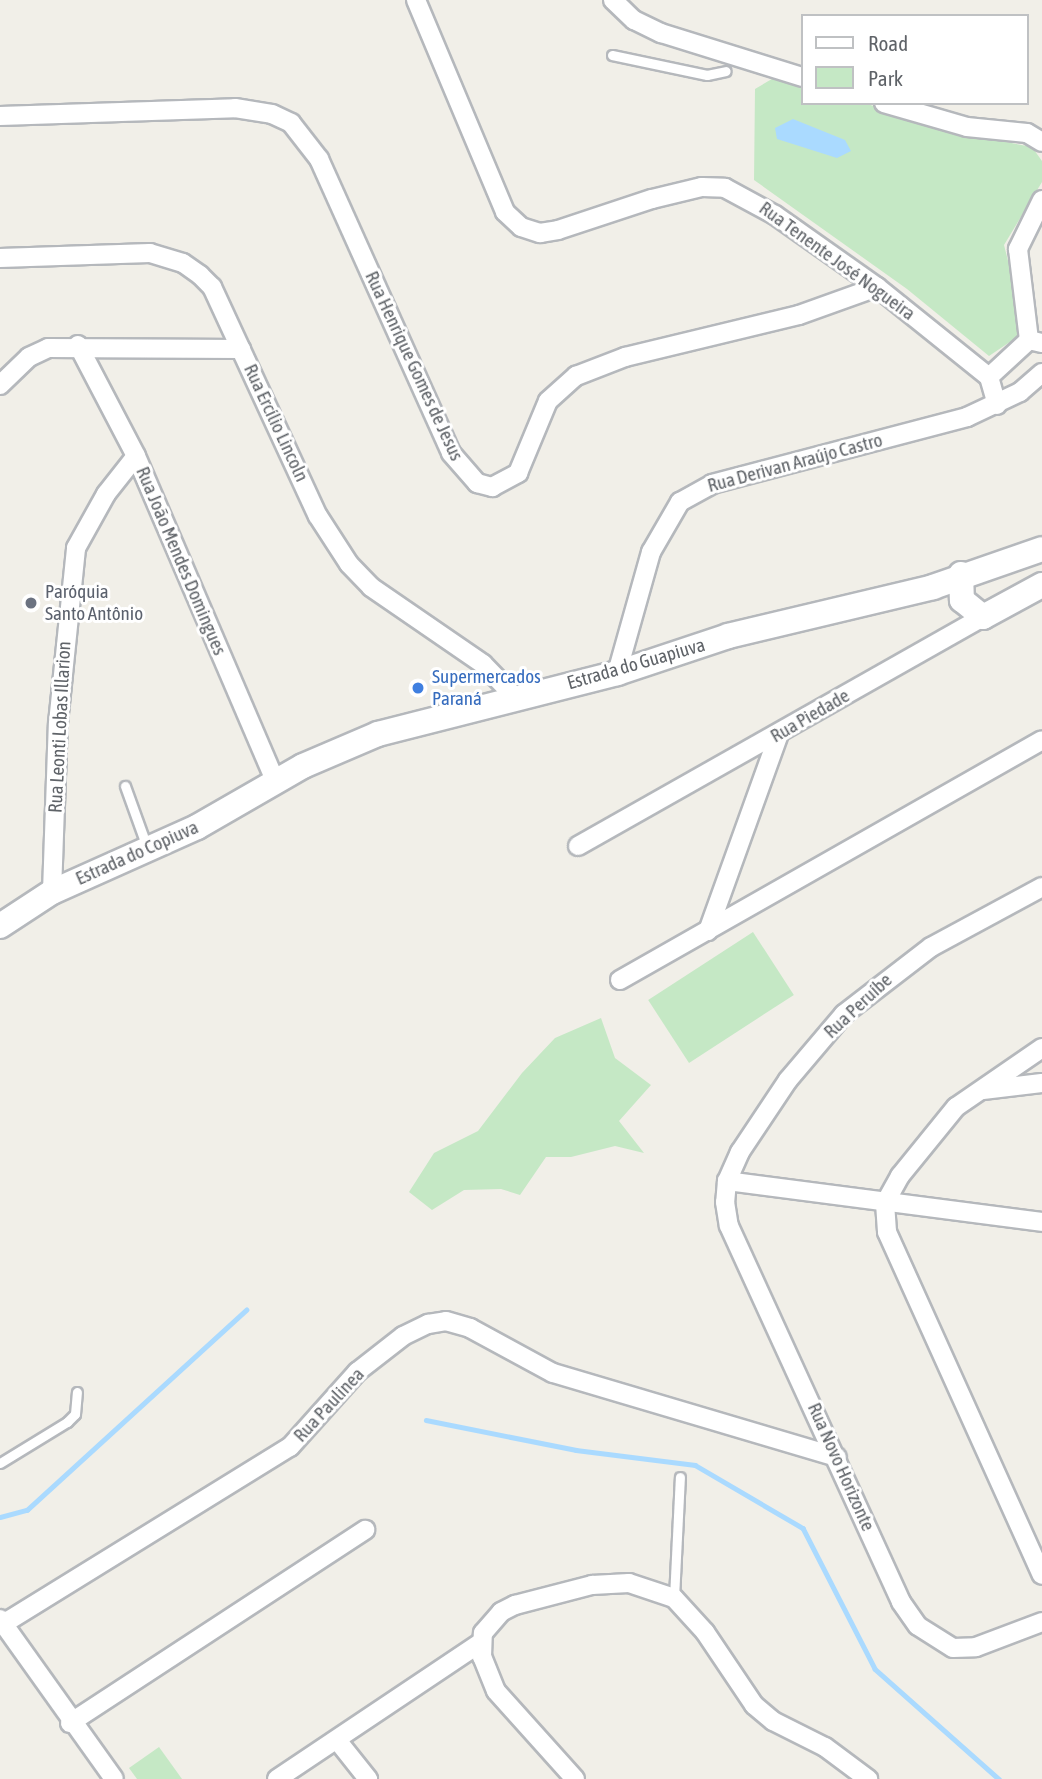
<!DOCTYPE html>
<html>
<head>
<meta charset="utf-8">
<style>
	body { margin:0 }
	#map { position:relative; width:1042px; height:1779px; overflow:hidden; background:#f1efe8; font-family:"Asap Condensed",sans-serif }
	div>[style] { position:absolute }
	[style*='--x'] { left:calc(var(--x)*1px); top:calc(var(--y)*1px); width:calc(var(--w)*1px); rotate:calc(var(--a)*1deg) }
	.green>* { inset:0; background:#c5e8c5; transform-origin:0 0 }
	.water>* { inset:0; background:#aadaff }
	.stream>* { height:4.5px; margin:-2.25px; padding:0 2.25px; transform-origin:2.25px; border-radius:2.25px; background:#aadaff }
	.roads { filter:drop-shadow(2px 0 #b5b8bc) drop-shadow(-2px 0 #b5b8bc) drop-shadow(0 2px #b5b8bc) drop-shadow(0 -2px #b5b8bc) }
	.lane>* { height:9px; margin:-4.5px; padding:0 4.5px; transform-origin:4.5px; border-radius:4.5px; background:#fff }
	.street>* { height:18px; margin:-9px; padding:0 9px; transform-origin:9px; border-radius:9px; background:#fff }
	.secondary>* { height:24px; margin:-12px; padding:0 12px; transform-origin:12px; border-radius:12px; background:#fff }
	.dots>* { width:19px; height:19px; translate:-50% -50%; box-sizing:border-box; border:4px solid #fff; border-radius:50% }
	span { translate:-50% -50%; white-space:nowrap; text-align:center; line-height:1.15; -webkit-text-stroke:6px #fff; paint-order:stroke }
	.street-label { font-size:19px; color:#5f6368 }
	.worship-label { font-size:19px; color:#5b616d }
	.left { translate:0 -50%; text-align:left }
	.shop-label { font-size:19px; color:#366cbe }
	.legend { position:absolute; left:801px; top:14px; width:228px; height:91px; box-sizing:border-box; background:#fff; border:2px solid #bfc1c3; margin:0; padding:9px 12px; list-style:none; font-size:21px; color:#5f6368 }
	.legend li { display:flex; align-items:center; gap:14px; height:35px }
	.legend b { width:35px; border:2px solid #bfc1c3 }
</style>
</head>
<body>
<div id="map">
	<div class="green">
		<i style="clip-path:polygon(777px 76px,802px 84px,802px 103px,864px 103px,959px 133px,1032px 147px,1042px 161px,1042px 182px,1004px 245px,1026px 331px,989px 356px,907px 289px,754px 180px,755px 89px)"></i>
		<i style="left:753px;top:932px;width:75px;height:125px;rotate:57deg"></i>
		<i style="clip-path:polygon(601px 1018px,615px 1058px,651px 1085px,619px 1121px,644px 1153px,615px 1146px,571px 1157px,546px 1157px,520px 1195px,501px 1189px,464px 1190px,432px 1210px,409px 1192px,434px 1153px,478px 1131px,522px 1073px,555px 1038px)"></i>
		<i style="clip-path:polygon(159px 1747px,182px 1779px,137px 1779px,129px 1768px)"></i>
	</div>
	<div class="water">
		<i style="clip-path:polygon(793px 119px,845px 140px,851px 151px,837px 158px,777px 139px,775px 128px)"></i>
	</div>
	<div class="stream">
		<i style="--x:426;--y:1420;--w:153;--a:11.3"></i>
		<i style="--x:576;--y:1450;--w:120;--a:7.2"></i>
		<i style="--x:695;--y:1465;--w:125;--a:30.3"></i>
		<i style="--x:803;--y:1528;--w:158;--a:62.9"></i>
		<i style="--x:875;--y:1669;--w:166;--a:41.6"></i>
		<i style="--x:0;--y:1517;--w:28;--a:-15"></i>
		<i style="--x:27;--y:1510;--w:297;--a:-42.4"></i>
	</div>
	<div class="roads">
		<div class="lane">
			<i style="--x:612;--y:55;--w:97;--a:11.9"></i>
			<i style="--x:707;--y:75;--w:19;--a:-12"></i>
			<i style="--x:125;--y:786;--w:65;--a:70.2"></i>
			<i style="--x:0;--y:1463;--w:79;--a:-31.5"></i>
			<i style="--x:67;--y:1422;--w:11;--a:-45"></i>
			<i style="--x:75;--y:1414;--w:22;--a:-85"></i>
			<i style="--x:674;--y:1598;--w:121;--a:-87.2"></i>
		</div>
		<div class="street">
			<i style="--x:416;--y:0;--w:230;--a:67.2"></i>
			<i style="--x:505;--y:212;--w:22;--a:43"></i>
			<i style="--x:521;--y:227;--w:20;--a:18"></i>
			<i style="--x:540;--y:233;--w:18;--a:-9"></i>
			<i style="--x:558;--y:230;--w:99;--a:-18.3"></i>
			<i style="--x:652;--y:199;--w:51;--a:-13.5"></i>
			<i style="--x:702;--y:187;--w:23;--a:2"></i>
			<i style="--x:725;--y:188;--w:57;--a:28.4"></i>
			<i style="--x:775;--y:215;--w:125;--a:35.2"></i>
			<i style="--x:877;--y:287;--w:144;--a:38.8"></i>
			<i style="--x:989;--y:377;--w:29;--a:74"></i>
			<i style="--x:613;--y:0;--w:29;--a:44"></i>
			<i style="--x:634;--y:20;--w:30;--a:26"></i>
			<i style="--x:661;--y:33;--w:148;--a:17.3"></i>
			<i style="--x:884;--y:103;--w:86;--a:16.1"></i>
			<i style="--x:967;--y:127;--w:60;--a:5.7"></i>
			<i style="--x:1027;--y:133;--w:17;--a:31"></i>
			<i style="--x:0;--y:116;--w:235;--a:-1.9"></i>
			<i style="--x:235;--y:108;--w:37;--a:9"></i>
			<i style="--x:272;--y:114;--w:21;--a:25"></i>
			<i style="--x:291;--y:123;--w:46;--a:52.1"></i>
			<i style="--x:319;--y:159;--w:322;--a:65.8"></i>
			<i style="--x:451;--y:453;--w:40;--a:49"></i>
			<i style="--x:477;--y:483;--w:16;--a:15"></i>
			<i style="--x:492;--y:487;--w:30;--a:-28"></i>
			<i style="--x:518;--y:473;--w:78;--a:-67.4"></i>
			<i style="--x:548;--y:401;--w:38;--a:-42"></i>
			<i style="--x:576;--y:376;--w:53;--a:-21.2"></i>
			<i style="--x:625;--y:357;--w:179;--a:-13.6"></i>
			<i style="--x:799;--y:315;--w:83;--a:-19.7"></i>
			<i style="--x:1042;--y:200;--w:55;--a:116.1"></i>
			<i style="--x:1018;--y:249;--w:92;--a:83.1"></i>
			<i style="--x:1029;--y:340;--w:13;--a:13"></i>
			<i style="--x:0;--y:258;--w:150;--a:-1.9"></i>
			<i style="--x:150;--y:253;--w:34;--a:17"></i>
			<i style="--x:183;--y:263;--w:21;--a:35"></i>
			<i style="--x:200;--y:275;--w:17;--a:45"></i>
			<i style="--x:212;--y:287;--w:252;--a:65.2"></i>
			<i style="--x:318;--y:516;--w:57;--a:57.1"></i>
			<i style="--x:349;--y:564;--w:32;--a:46"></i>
			<i style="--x:371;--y:587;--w:136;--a:34.5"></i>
			<i style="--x:483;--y:664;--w:46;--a:45.9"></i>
			<i style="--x:78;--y:345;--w:125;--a:62.4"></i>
			<i style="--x:136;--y:456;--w:353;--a:66.8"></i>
			<i style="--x:989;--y:377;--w:54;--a:-42.8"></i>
			<i style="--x:0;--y:385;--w:40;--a:-44"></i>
			<i style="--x:29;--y:357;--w:21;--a:-25"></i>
			<i style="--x:48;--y:348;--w:193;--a:0.3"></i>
			<i style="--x:617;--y:673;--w:126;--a:-74.3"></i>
			<i style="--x:651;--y:552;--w:58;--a:-59.9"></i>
			<i style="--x:680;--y:502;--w:37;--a:-29"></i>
			<i style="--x:712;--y:484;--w:264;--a:-14.7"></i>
			<i style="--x:967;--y:417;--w:59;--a:-25.3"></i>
			<i style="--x:1020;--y:392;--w:29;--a:-41"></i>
			<i style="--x:578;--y:846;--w:465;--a:-29.5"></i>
			<i style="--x:1042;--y:887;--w:126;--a:151.6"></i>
			<i style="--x:931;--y:947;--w:110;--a:142.4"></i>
			<i style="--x:844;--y:1014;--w:87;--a:130.3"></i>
			<i style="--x:788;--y:1080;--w:87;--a:123.7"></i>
			<i style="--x:740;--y:1152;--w:32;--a:114"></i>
			<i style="--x:727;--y:1181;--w:21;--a:95"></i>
			<i style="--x:725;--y:1202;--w:24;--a:81"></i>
			<i style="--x:729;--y:1226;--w:413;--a:65.4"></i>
			<i style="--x:901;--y:1602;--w:29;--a:55"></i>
			<i style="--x:918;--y:1626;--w:41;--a:32.2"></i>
			<i style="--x:953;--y:1648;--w:23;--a:-2"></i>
			<i style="--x:976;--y:1647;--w:71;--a:-20.7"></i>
			<i style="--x:52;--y:892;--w:169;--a:-88"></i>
			<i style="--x:58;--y:723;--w:176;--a:-84.1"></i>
			<i style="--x:76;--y:548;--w:62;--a:-60.9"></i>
			<i style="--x:106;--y:494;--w:48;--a:-51.7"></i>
			<i style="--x:708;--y:931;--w:209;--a:-70.2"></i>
			<i style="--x:620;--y:980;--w:485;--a:-29.6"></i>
			<i style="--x:1042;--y:1048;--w:104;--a:145.5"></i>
			<i style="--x:956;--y:1107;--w:89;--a:129.1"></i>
			<i style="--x:900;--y:1176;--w:31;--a:119"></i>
			<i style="--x:885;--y:1203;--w:29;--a:86"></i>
			<i style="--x:887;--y:1232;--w:376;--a:65.7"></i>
			<i style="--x:983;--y:1090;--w:59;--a:-6.8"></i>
			<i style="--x:727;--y:1181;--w:318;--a:7.4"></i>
			<i style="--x:0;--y:1619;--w:196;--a:54.5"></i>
			<i style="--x:3;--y:1624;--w:337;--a:-31.7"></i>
			<i style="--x:290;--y:1447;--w:101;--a:-48.2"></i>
			<i style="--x:357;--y:1372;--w:58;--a:-38"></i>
			<i style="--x:403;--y:1336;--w:28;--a:-26"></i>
			<i style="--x:428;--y:1324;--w:18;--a:-9"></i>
			<i style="--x:446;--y:1321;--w:25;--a:16"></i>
			<i style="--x:470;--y:1328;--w:94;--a:28.5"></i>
			<i style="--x:553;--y:1373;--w:296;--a:16.5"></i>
			<i style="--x:70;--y:1723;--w:353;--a:-33.2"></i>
			<i style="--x:337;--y:1740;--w:50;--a:51.5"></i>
			<i style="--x:277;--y:1779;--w:244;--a:-33.8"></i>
			<i style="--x:575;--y:1779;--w:118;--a:-131.9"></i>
			<i style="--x:496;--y:1691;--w:37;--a:-112"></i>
			<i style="--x:482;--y:1657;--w:24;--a:-88"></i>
			<i style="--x:483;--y:1633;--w:28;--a:-49"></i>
			<i style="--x:501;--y:1612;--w:16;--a:-27"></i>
			<i style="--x:515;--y:1605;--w:80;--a:-14.6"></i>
			<i style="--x:592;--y:1585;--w:37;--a:-3"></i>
			<i style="--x:629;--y:1583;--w:47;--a:18.4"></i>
			<i style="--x:674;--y:1598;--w:46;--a:47.6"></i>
			<i style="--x:705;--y:1632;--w:88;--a:56.1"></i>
			<i style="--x:754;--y:1705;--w:25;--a:40"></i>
			<i style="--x:773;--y:1721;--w:58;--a:26.6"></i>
			<i style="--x:825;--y:1747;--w:54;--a:36.7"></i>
		</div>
		<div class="secondary">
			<i style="--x:961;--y:574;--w:26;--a:88"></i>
			<i style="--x:962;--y:600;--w:27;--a:39"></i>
			<i style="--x:983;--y:617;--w:67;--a:-28.5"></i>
			<i style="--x:0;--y:926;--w:62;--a:-33.2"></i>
			<i style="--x:52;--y:892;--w:159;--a:-24.1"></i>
			<i style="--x:197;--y:827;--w:122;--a:-29.9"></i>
			<i style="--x:303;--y:766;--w:82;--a:-23.1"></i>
			<i style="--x:378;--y:734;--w:247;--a:-14.3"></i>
			<i style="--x:617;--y:673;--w:117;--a:-18.4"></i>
			<i style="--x:728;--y:636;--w:211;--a:-13.4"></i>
			<i style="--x:933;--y:587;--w:115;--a:-19.2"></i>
		</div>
	</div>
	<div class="dots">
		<i style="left:31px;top:603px;background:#6b7280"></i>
		<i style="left:418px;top:688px;background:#3f7fe0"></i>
	</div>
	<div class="street-label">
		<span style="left:837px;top:261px;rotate:36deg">Rua Tenente José Nogueira</span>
		<span style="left:414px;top:366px;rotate:65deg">Rua Henrique Gomes de Jesus</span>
		<span style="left:276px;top:423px;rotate:65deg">Rua Ercílio Lincoln</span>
		<span style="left:795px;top:463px;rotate:-15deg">Rua Derivan Araújo Castro</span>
		<span style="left:181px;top:561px;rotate:67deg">Rua João Mendes Domingues</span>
		<span style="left:636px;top:664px;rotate:-16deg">Estrada do Guapiuva</span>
		<span style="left:810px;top:716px;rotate:-30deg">Rua Piedade</span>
		<span style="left:60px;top:727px;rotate:-87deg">Rua Leonti Lobas Illarion</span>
		<span style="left:137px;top:853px;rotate:-24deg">Estrada do Copiuva</span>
		<span style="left:858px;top:1006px;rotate:-43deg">Rua Peruíbe</span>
		<span style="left:329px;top:1405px;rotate:-47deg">Rua Paulinea</span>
		<span style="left:841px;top:1467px;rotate:66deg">Rua Novo Horizonte</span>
	</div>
	<div class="worship-label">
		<span class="left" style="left:45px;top:603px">Paróquia<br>Santo Antônio</span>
	</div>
	<div class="shop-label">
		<span class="left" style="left:432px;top:688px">Supermercados<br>Paraná</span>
	</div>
	<ul class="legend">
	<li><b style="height:9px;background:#fff"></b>Road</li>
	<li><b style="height:19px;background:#c5e8c5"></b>Park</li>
	</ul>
</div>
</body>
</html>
